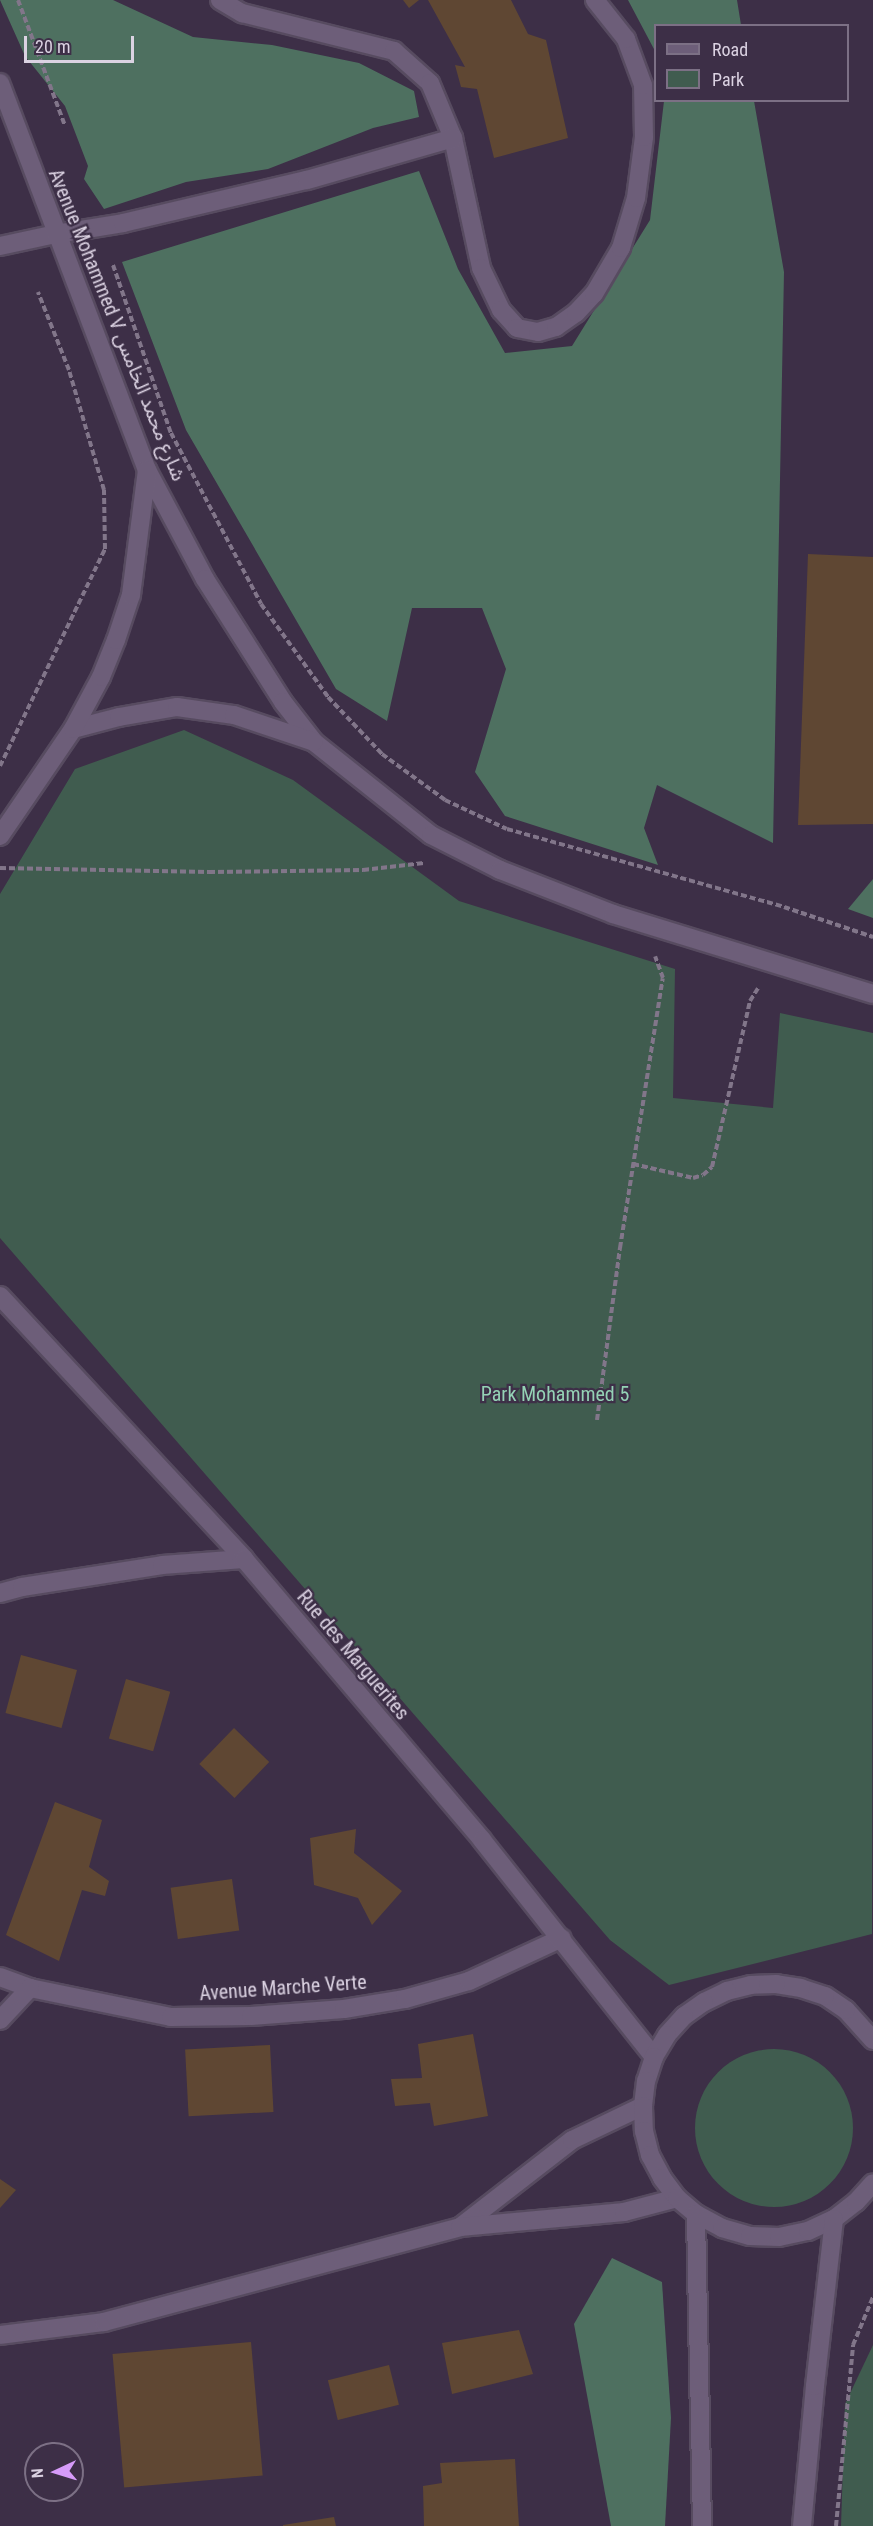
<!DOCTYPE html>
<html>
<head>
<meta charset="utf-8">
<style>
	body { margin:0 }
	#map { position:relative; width:873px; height:2526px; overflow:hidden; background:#3d2f47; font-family:"Roboto Condensed","Noto Sans Arabic",sans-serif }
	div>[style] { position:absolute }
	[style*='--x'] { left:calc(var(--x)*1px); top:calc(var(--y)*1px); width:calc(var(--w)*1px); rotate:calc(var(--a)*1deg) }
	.green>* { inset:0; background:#405c4f }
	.round { border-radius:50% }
	.forest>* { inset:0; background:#4e7060 }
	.building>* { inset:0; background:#5f4733; transform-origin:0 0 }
	.path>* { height:4px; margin-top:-2px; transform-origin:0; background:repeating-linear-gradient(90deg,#82768a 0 6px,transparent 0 9px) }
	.roads { filter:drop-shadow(2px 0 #574b60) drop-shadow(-2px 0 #574b60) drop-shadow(0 2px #574b60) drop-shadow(0 -2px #574b60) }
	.minor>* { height:18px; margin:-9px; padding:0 9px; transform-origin:9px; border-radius:9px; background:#6d5e79 }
	.tertiary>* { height:18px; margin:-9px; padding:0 9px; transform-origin:9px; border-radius:9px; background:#6d5e79 }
	.secondary>* { height:18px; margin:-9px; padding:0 9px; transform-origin:9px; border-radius:9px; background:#6d5e79 }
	span { translate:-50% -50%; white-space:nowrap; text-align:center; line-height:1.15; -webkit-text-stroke:4.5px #3d2f47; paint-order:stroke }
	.street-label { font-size:20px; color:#dbd2e2 }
	.park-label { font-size:20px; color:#94d2b5 }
	.legend { position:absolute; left:654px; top:24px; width:195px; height:78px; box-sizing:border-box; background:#3d2f47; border:2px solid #7c7085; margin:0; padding:8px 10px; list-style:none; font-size:18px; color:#dbd2e2 }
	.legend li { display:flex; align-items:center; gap:12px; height:30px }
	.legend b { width:30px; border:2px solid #7c7085 }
	.north { position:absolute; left:24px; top:2442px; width:60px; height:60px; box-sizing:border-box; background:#3d2f47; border:2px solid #7c7085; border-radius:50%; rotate:266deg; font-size:16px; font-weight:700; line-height:24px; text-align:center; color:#dbd2e2 }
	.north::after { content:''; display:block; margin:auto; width:21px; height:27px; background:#d69bf9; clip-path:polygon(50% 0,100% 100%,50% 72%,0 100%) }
	.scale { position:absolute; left:24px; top:36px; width:110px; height:27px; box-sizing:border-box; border:3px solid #dbd2e2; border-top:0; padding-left:8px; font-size:18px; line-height:21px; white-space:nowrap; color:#dbd2e2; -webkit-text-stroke:4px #3d2f47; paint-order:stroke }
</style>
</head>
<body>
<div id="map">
	<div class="green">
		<i style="clip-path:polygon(184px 730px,293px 780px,459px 901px,675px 969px,673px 1098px,773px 1108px,780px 1013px,873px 1033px,872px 1934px,669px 1985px,610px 1940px,0 1238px,0 894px,75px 769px)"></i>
		<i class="round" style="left:695px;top:2049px;width:158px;height:158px"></i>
		<i style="clip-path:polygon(873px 2345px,873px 2526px,841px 2526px,845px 2404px)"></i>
	</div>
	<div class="forest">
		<i style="clip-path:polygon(0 0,113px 0,193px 37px,272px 45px,359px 63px,414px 91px,419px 117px,373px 128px,268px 169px,186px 182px,104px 209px,84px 179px,88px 166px,65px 106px,25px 56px)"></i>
		<i style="clip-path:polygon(628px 0,737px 0,741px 25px,656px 26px,655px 51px)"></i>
		<i style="clip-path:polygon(664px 101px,754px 101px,784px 272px,773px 843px,657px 785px,644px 828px,658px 865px,505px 816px,475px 772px,506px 669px,482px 608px,412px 608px,387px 721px,336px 689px,186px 430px,122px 262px,419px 171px,458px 269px,505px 353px,572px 346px,650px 220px)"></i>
		<i style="clip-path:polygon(873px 879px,873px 918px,848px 909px)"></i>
		<i style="clip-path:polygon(612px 2258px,662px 2282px,671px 2418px,665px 2526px,611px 2526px,574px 2324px)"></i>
	</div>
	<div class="building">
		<i style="clip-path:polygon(403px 0,419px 0,409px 8px)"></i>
		<i style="clip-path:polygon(428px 0,511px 0,528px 34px,546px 40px,568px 138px,494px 158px,477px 89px,461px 87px,455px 65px,465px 67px)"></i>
		<i style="clip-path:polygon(808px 554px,873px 557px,873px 824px,798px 825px)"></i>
		<i style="left:21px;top:1655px;width:58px;height:60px;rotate:15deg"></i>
		<i style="left:126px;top:1679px;width:46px;height:62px;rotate:16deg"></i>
		<i style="left:234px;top:1728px;width:49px;height:50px;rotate:44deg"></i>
		<i style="clip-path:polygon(55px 1802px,102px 1820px,89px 1867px,109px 1881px,105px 1896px,82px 1890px,59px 1961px,6px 1935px)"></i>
		<i style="clip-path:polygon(356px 1829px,354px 1853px,402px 1891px,372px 1925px,358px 1898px,314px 1885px,310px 1838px)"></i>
		<i style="left:232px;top:1879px;width:52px;height:62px;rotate:82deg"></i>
		<i style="clip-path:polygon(473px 2034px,488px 2116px,434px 2126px,430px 2103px,395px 2106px,391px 2079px,422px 2078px,418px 2044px)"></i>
		<i style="left:270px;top:2045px;width:67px;height:85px;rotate:87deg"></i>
		<i style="clip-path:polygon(0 2179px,16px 2190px,0 2208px)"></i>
		<i style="clip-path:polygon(519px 2330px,533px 2374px,452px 2394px,442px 2343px)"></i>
		<i style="left:251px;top:2342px;width:134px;height:139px;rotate:85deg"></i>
		<i style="left:389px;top:2365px;width:41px;height:63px;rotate:76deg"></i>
		<i style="clip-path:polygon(515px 2459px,519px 2526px,424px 2526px,423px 2486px,442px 2483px,440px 2463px)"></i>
		<i style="clip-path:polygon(334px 2517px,336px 2526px,283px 2526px,283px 2525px)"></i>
	</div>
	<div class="path">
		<i style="--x:18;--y:0;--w:134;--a:69.5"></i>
		<i style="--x:113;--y:265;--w:178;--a:71"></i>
		<i style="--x:171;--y:433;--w:193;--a:62.2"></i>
		<i style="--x:261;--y:604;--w:115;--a:54.2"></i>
		<i style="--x:328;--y:697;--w:79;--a:46.5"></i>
		<i style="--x:382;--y:754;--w:78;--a:36.1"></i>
		<i style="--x:445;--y:800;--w:68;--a:25.1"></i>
		<i style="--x:507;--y:829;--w:288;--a:15.7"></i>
		<i style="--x:784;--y:907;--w:94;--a:18.6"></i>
		<i style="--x:0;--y:766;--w:241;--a:-64.2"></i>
		<i style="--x:105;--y:549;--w:59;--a:-91"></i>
		<i style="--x:104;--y:490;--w:125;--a:-106.3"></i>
		<i style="--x:69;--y:370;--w:84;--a:-111.7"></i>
		<i style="--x:0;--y:868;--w:209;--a:1.1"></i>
		<i style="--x:209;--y:872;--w:154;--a:-0.7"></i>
		<i style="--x:363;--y:870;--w:61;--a:-6.5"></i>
		<i style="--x:633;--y:1164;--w:62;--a:13.1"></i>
		<i style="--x:693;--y:1178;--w:10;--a:-17"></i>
		<i style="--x:703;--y:1175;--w:12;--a:-42"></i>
		<i style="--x:712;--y:1167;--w:170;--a:-77.1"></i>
		<i style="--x:750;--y:1001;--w:15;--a:-58"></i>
		<i style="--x:597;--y:1420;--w:174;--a:-82.4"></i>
		<i style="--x:620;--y:1248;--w:273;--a:-81"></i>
		<i style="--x:663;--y:978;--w:23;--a:-110"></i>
		<i style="--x:836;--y:2526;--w:182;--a:-84.6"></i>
		<i style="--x:853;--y:2345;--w:52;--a:-67.4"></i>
	</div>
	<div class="roads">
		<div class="minor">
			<i style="--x:220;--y:0;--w:26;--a:31"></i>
			<i style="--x:242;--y:13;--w:157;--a:14"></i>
			<i style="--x:394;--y:51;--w:48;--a:41.6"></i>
			<i style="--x:430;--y:83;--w:60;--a:67.3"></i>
			<i style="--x:453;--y:138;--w:133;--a:77.8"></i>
			<i style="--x:481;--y:268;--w:47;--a:64.5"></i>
			<i style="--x:501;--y:310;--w:24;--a:48"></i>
			<i style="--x:517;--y:328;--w:21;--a:11"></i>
			<i style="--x:538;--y:332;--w:19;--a:-16"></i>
			<i style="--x:556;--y:327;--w:24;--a:-35"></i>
			<i style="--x:576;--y:313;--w:26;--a:-47"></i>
			<i style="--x:594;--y:294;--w:53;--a:-59.6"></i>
			<i style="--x:621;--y:248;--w:52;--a:-73.3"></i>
			<i style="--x:636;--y:198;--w:62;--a:-82.5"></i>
			<i style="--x:644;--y:137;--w:52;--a:-91.1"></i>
			<i style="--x:643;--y:85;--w:49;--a:-110.3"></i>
			<i style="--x:626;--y:39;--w:50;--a:-128.5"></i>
			<i style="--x:56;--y:234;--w:68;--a:-9.3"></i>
			<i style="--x:123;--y:223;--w:189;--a:-13.2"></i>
			<i style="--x:307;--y:180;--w:152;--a:-16"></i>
			<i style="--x:0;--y:1593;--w:23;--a:-15"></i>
			<i style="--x:22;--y:1587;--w:142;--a:-8.9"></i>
			<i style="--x:162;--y:1565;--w:82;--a:-4.2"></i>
			<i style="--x:0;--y:1977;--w:32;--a:20"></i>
			<i style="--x:30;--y:1988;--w:144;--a:11.6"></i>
			<i style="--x:171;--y:2017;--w:80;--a:-0.7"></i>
			<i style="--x:251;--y:2016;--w:93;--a:-4.3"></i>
			<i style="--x:344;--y:2009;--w:62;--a:-9.3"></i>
			<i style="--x:405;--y:1999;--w:66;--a:-15.7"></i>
			<i style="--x:469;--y:1981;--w:102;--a:-24.8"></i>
			<i style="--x:0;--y:2020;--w:44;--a:-46.8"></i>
			<i style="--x:460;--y:2227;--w:142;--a:-37.8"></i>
			<i style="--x:572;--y:2140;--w:79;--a:-25.6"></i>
			<i style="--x:0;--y:2335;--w:105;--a:-7.1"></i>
			<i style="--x:104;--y:2322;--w:368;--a:-14.9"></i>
			<i style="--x:460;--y:2227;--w:165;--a:-5.2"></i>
			<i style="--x:624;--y:2212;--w:55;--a:-14.8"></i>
		</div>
		<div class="tertiary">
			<i style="--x:0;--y:246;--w:57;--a:-12.1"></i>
		</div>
		<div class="secondary">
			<i style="--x:0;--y:83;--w:414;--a:69.2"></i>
			<i style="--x:147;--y:470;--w:123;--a:62"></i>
			<i style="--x:205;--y:579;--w:146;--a:57.6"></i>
			<i style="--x:283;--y:702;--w:51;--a:52.2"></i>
			<i style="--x:314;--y:742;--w:149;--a:38.5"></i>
			<i style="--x:431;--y:835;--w:77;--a:26.9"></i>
			<i style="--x:500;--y:870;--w:121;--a:21.3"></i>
			<i style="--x:613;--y:914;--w:272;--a:17.1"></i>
			<i style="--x:73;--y:729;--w:48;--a:-14.6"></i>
			<i style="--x:119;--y:717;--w:59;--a:-9.8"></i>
			<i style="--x:177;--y:707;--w:58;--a:8"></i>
			<i style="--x:234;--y:715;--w:84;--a:18.6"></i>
			<i style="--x:0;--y:836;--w:130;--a:-55.7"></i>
			<i style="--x:73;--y:729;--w:59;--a:-61.7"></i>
			<i style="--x:101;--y:677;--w:40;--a:-68"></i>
			<i style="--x:116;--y:640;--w:47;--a:-71.6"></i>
			<i style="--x:131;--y:595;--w:126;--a:-82.7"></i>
			<i style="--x:0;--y:1296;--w:359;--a:47.1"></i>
			<i style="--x:244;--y:1559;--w:368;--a:49.7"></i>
			<i style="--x:482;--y:1840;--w:277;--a:51.6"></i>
			<i style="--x:873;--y:2040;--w:40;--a:-132"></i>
			<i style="--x:846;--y:2010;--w:25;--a:-146"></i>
			<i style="--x:825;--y:1996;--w:25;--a:-162"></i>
			<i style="--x:801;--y:1988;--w:25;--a:-171"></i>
			<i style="--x:776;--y:1984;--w:25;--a:178"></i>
			<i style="--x:751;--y:1985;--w:25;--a:166"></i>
			<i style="--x:727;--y:1991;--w:25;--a:154"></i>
			<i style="--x:704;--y:2002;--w:24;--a:145"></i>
			<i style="--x:684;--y:2016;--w:25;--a:132"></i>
			<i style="--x:667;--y:2035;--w:26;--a:121"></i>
			<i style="--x:654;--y:2057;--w:25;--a:108"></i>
			<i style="--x:646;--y:2081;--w:25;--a:97"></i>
			<i style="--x:643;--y:2106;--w:25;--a:88"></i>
			<i style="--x:644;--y:2131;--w:25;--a:76"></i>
			<i style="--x:650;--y:2155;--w:26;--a:62"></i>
			<i style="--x:662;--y:2178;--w:25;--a:53"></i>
			<i style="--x:677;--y:2198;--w:25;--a:40"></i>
			<i style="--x:696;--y:2214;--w:30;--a:28"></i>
			<i style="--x:722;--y:2228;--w:29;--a:16"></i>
			<i style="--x:750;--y:2236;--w:29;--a:2"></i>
			<i style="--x:779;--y:2237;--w:30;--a:-12"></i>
			<i style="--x:808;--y:2231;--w:29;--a:-25"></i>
			<i style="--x:834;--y:2219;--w:28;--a:-38"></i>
			<i style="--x:856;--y:2202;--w:25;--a:-48"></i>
			<i style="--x:696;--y:2214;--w:312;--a:88.9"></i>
			<i style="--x:802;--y:2526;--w:141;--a:-84.7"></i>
			<i style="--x:815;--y:2386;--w:168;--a:-83.5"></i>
		</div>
	</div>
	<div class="street-label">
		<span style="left:117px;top:325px;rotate:68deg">Avenue Mohammed V شارع محمد الخامس</span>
		<span style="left:353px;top:1655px;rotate:50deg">Rue des Marguerites</span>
		<span style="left:283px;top:1988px;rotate:-4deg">Avenue Marche Verte</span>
	</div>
	<div class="park-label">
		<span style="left:555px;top:1394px">Park Mohammed 5</span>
	</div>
	<ul class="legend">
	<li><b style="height:8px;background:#6d5e79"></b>Road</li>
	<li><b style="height:16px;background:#405c4f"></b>Park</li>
	</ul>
	<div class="north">N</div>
	<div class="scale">20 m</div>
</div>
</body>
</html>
